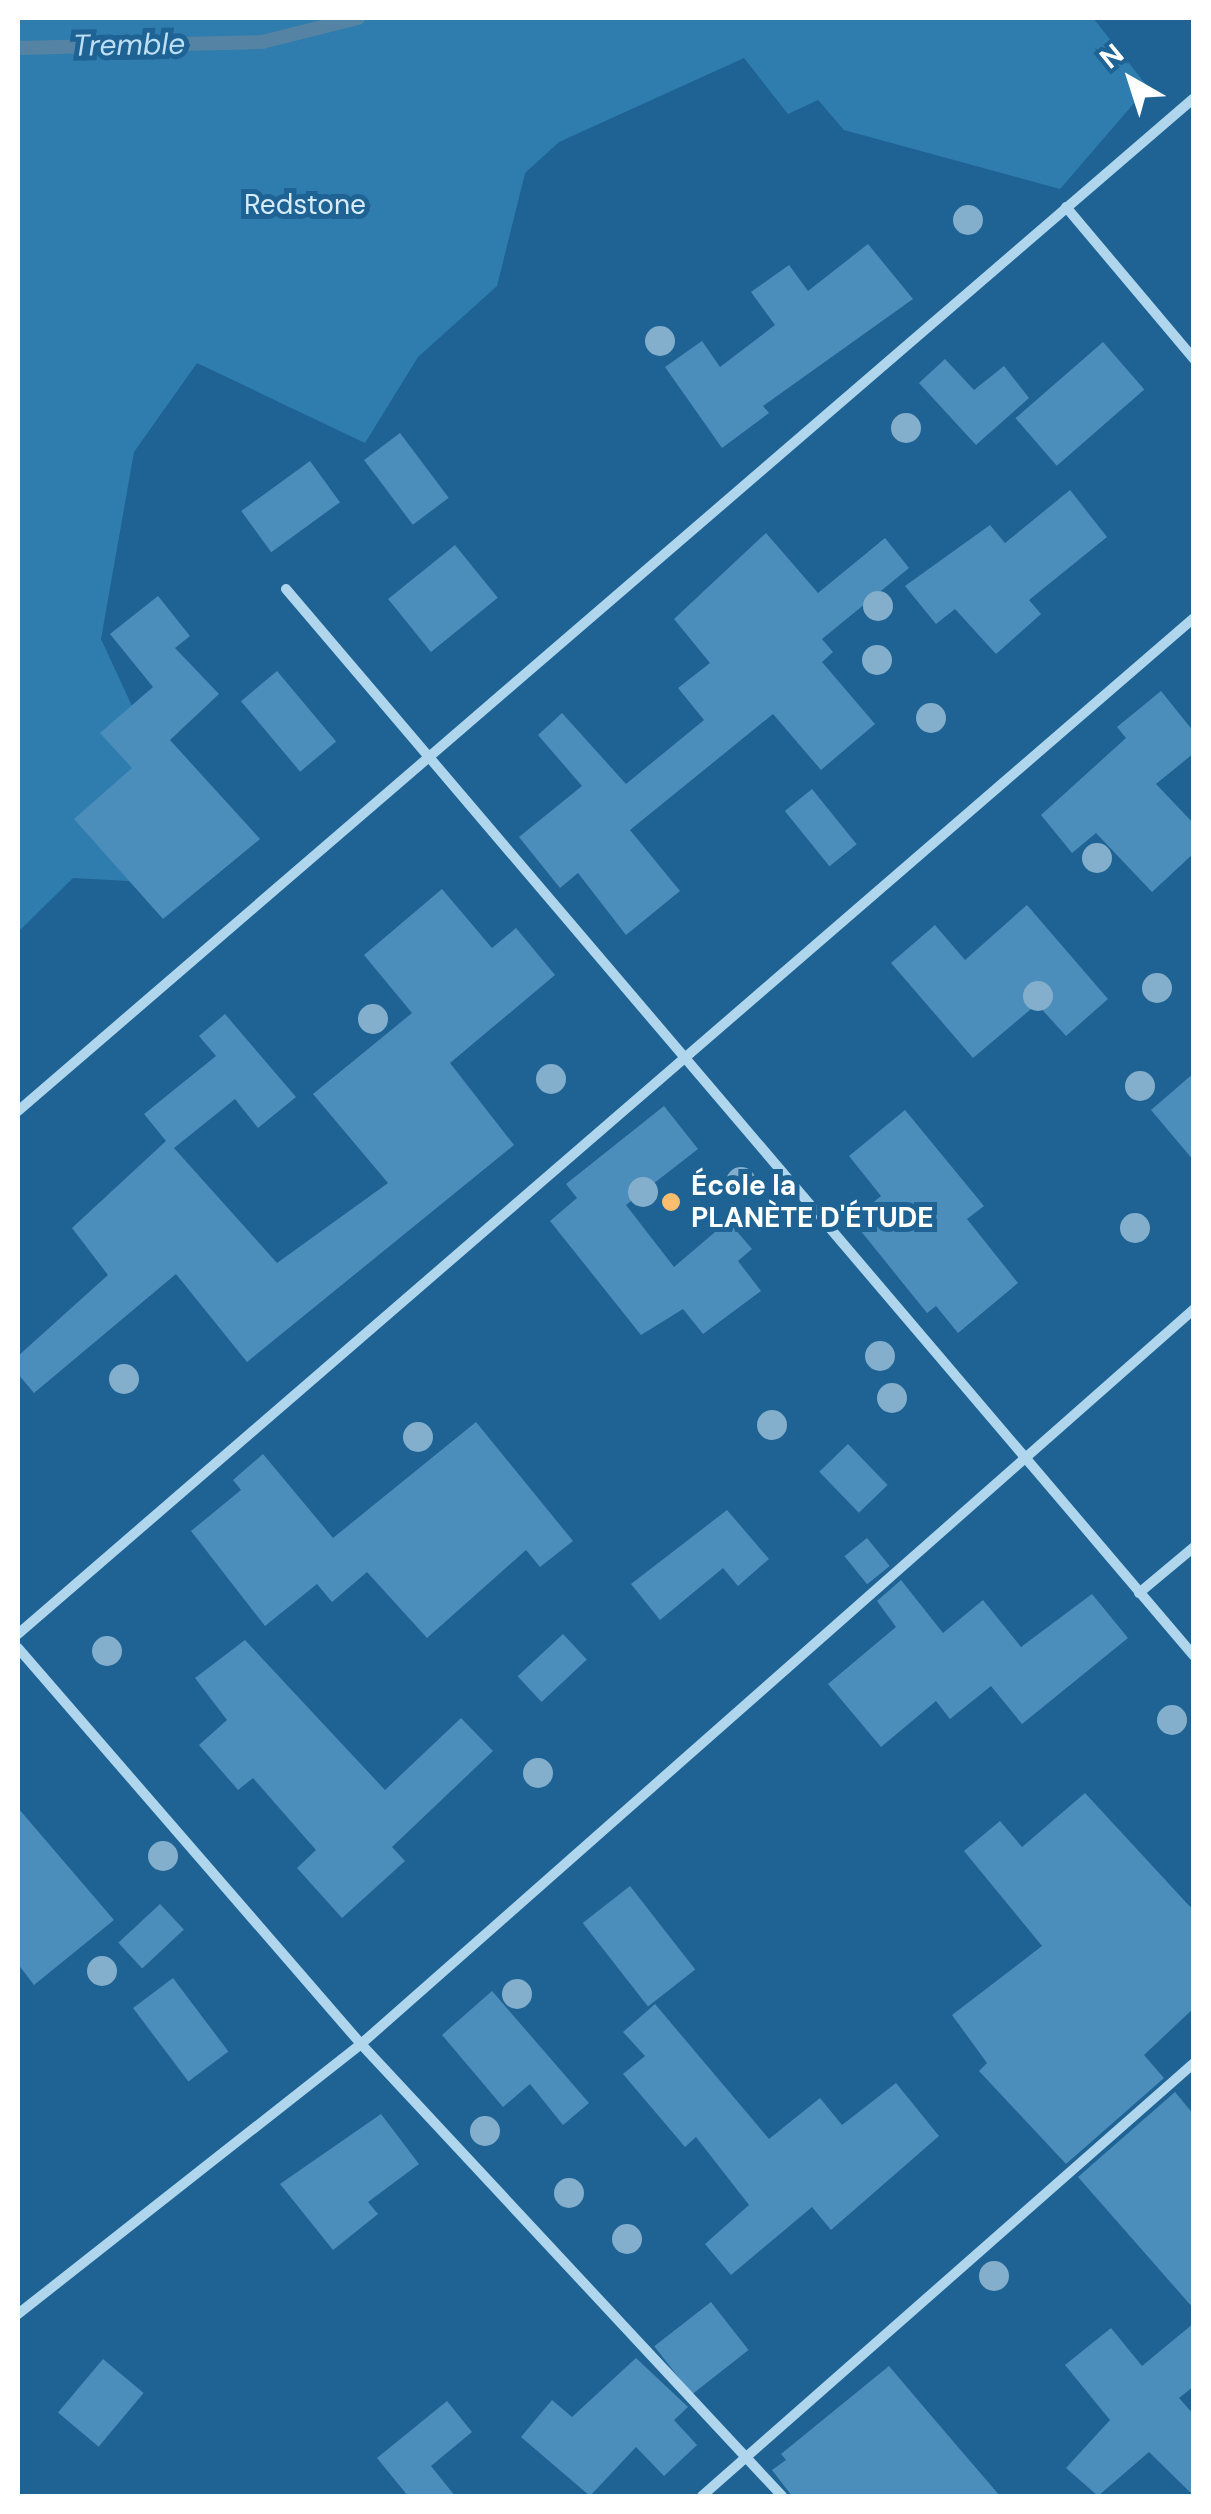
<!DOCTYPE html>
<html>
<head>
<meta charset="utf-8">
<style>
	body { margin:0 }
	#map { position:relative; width:1211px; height:2514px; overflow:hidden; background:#1e6393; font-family:"DM Sans",sans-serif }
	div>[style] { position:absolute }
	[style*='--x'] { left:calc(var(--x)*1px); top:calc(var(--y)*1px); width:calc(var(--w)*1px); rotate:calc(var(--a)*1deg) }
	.green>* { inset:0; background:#2f7dae }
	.stream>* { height:14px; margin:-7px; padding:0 7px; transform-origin:7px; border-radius:7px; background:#5583a3 }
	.building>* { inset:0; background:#4b8ebb; transform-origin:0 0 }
	.street>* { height:10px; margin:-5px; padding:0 5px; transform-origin:5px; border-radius:5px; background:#b0d6ee }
	.trees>* { width:30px; height:30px; margin:-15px; border-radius:50%; background:#83aecc }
	.dots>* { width:28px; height:28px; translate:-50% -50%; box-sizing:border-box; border:5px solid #1e6393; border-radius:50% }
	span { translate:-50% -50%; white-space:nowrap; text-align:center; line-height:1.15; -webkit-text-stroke:10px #1e6393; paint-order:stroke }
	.park-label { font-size:28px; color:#d6ecfa }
	.poi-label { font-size:28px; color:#fff; font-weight:700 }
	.left { translate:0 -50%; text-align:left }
	.water-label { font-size:30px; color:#bcdff5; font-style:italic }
	.frame { position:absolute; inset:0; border:20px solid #fff; pointer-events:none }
	.north { position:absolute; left:1081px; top:30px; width:100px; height:100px; -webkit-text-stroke:8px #1e6393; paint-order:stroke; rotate:321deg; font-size:28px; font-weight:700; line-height:40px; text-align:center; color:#fff }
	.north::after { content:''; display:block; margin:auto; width:35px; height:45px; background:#fff; clip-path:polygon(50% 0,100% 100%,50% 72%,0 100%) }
</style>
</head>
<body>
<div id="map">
	<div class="green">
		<i style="clip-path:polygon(18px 18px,1093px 18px,1148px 87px,1060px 189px,844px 130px,818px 100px,788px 114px,744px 58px,559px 142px,525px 173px,497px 286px,418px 357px,365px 443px,197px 363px,134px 452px,101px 639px,187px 825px,166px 883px,73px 878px,18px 932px)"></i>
	</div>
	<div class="stream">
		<i style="--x:18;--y:48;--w:244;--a:-1.4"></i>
		<i style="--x:262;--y:42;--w:99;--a:-14"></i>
	</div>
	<div class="building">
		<i style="clip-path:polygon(868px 244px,913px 299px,763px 406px,769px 413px,722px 448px,665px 367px,702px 341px,720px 367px,775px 325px,751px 292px,789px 265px,808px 291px)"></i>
		<i style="left:1103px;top:342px;width:63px;height:116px;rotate:49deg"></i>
		<i style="clip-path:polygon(945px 359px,974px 390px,1004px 366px,1029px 398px,976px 445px,919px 383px)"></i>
		<i style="left:400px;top:433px;width:81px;height:45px;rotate:53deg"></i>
		<i style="left:310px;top:461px;width:51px;height:85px;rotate:54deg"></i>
		<i style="clip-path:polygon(1070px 490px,1107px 537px,1029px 600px,1041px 614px,996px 654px,955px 609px,936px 624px,905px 586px,990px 525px,1005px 543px)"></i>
		<i style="clip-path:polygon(766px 533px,818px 593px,885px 538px,909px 568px,822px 639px,833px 652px,822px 662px,875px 724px,821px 770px,773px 714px,630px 830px,680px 891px,626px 935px,578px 873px,560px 888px,519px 837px,582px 786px,538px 735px,562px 713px,626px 784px,704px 720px,678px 688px,710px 663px,674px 619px)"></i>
		<i style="left:455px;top:545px;width:68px;height:86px;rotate:51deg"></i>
		<i style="clip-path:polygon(158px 596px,190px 636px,175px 648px,219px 694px,170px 740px,260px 839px,163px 919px,74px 819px,132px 768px,100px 733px,153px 687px,110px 634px)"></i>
		<i style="left:277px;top:671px;width:92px;height:47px;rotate:50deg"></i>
		<i style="clip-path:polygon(1161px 691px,1194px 732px,1194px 753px,1156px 784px,1194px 824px,1194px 853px,1152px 892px,1096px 833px,1072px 853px,1041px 815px,1126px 738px,1117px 727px)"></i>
		<i style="left:812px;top:789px;width:71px;height:35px;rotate:51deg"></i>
		<i style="clip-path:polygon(442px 889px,492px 948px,516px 928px,555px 975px,450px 1063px,514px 1145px,247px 1362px,176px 1274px,34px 1393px,18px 1374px,18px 1356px,108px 1275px,72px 1228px,166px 1141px,144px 1114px,216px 1056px,199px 1036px,225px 1014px,296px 1097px,258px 1128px,235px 1099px,174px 1148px,277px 1263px,388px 1183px,313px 1094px,412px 1013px,364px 955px)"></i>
		<i style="clip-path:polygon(1027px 905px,1108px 999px,1066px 1036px,1037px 1004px,973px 1058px,891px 963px,935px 925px,965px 960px)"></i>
		<i style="clip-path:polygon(1194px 1073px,1194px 1161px,1151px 1110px)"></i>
		<i style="clip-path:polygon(664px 1106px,698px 1149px,626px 1205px,674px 1267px,728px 1221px,752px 1249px,738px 1261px,761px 1291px,703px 1334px,683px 1309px,641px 1335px,550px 1221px,577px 1198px,566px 1184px)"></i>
		<i style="clip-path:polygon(905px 1110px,984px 1206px,967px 1219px,1018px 1283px,958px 1333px,936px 1306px,927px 1313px,852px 1220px,881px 1196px,849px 1156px)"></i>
		<i style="clip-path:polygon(476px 1422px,573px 1541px,540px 1567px,526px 1550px,427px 1638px,367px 1572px,332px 1602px,317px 1584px,265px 1626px,191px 1531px,241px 1490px,233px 1480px,263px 1454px,333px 1538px)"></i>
		<i style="left:848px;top:1444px;width:57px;height:40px;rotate:46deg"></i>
		<i style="clip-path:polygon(727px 1510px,769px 1559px,738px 1586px,723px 1568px,660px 1620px,631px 1584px)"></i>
		<i style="left:867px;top:1538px;width:36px;height:29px;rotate:51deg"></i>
		<i style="clip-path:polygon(901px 1580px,943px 1633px,983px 1600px,1021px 1647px,1092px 1594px,1128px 1638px,1022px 1724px,991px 1686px,950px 1719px,936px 1701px,881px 1747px,828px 1684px,896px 1627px,877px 1601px)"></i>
		<i style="left:563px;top:1634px;width:35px;height:62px;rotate:47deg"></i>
		<i style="clip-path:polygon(245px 1640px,385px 1790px,461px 1718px,493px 1751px,392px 1847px,405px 1861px,342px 1918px,297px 1868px,316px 1850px,253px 1778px,238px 1790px,199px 1745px,227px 1720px,195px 1678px)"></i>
		<i style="clip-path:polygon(1085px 1793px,1194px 1911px,1194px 2008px,1144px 2055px,1164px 2078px,1066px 2164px,979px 2071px,987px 2063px,952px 2015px,1042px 1946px,964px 1851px,1000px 1821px,1022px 1847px)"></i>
		<i style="clip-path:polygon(18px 1808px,114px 1920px,34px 1985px,18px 1964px)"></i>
		<i style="left:630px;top:1886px;width:106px;height:60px;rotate:52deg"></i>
		<i style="left:160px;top:1904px;width:35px;height:57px;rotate:47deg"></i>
		<i style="left:173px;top:1978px;width:92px;height:50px;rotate:53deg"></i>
		<i style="clip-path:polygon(492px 1991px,589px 2103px,563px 2125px,530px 2084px,503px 2107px,442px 2035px)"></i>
		<i style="clip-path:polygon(655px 2004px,769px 2139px,820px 2098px,842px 2125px,896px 2083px,939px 2136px,831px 2230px,812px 2207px,731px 2275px,705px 2244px,749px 2205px,696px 2137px,685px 2147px,623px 2074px,645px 2056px,623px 2032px)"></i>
		<i style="clip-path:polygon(1175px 2092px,1194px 2115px,1194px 2309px,1078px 2177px)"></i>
		<i style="clip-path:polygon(381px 2114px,419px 2164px,368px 2202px,378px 2214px,333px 2250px,280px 2184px)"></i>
		<i style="left:711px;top:2302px;width:61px;height:72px;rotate:52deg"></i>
		<i style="clip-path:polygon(1194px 2323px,1194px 2386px,1179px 2398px,1194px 2415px,1194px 2496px,1149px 2452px,1098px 2496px,1066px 2468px,1110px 2420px,1065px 2365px,1111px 2328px,1142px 2366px)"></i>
		<i style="clip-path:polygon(636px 2358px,688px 2407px,674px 2420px,697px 2445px,664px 2476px,636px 2447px,590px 2496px,521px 2437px,552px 2400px,572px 2417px)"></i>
		<i style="left:103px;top:2359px;width:53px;height:70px;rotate:40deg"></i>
		<i style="clip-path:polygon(889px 2366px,928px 2412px,1000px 2496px,792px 2496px,772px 2470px,786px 2460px,781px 2454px)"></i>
		<i style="clip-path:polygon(447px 2401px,472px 2432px,431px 2466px,455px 2496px,408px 2496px,377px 2458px)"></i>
	</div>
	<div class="street">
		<i style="--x:1066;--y:207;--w:199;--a:49.9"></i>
		<i style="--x:286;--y:589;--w:1401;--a:49.6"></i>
		<i style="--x:18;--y:1111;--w:1552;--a:-40.74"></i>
		<i style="--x:1139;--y:1593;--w:72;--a:-39.9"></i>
		<i style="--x:18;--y:1634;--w:1554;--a:-40.83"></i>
		<i style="--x:18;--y:1648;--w:524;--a:49.1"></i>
		<i style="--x:361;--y:2044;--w:618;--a:47.03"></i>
		<i style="--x:18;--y:2314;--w:437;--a:-38.2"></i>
		<i style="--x:361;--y:2044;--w:1111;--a:-41.42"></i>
		<i style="--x:702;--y:2496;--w:655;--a:-41.35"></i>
	</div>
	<div class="trees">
		<i style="left:968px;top:220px"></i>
		<i style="left:660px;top:341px"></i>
		<i style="left:906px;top:428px"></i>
		<i style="left:878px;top:606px"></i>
		<i style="left:877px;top:660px"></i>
		<i style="left:931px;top:718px"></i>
		<i style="left:1097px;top:858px"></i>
		<i style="left:1157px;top:988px"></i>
		<i style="left:1038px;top:996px"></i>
		<i style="left:373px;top:1019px"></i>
		<i style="left:551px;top:1079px"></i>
		<i style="left:1140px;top:1086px"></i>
		<i style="left:741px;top:1182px"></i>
		<i style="left:643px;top:1192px"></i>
		<i style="left:1135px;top:1228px"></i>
		<i style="left:880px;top:1356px"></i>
		<i style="left:124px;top:1379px"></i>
		<i style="left:892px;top:1398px"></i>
		<i style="left:772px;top:1425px"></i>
		<i style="left:418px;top:1437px"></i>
		<i style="left:107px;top:1651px"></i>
		<i style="left:1172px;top:1720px"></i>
		<i style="left:538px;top:1773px"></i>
		<i style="left:163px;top:1856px"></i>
		<i style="left:102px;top:1971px"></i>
		<i style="left:517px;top:1994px"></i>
		<i style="left:485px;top:2131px"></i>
		<i style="left:569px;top:2193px"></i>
		<i style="left:627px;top:2239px"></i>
		<i style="left:994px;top:2276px"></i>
	</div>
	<div class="dots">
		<i style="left:671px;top:1202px;background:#fcbd6f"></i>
	</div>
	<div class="park-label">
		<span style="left:305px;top:205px">Redstone</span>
	</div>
	<div class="poi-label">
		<span class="left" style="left:691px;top:1202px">École la<br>PLANÈTE D'ÉTUDE</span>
	</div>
	<div class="water-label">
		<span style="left:129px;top:45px;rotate:-1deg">Tremble</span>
	</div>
	<div class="frame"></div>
	<div class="north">N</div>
</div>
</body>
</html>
